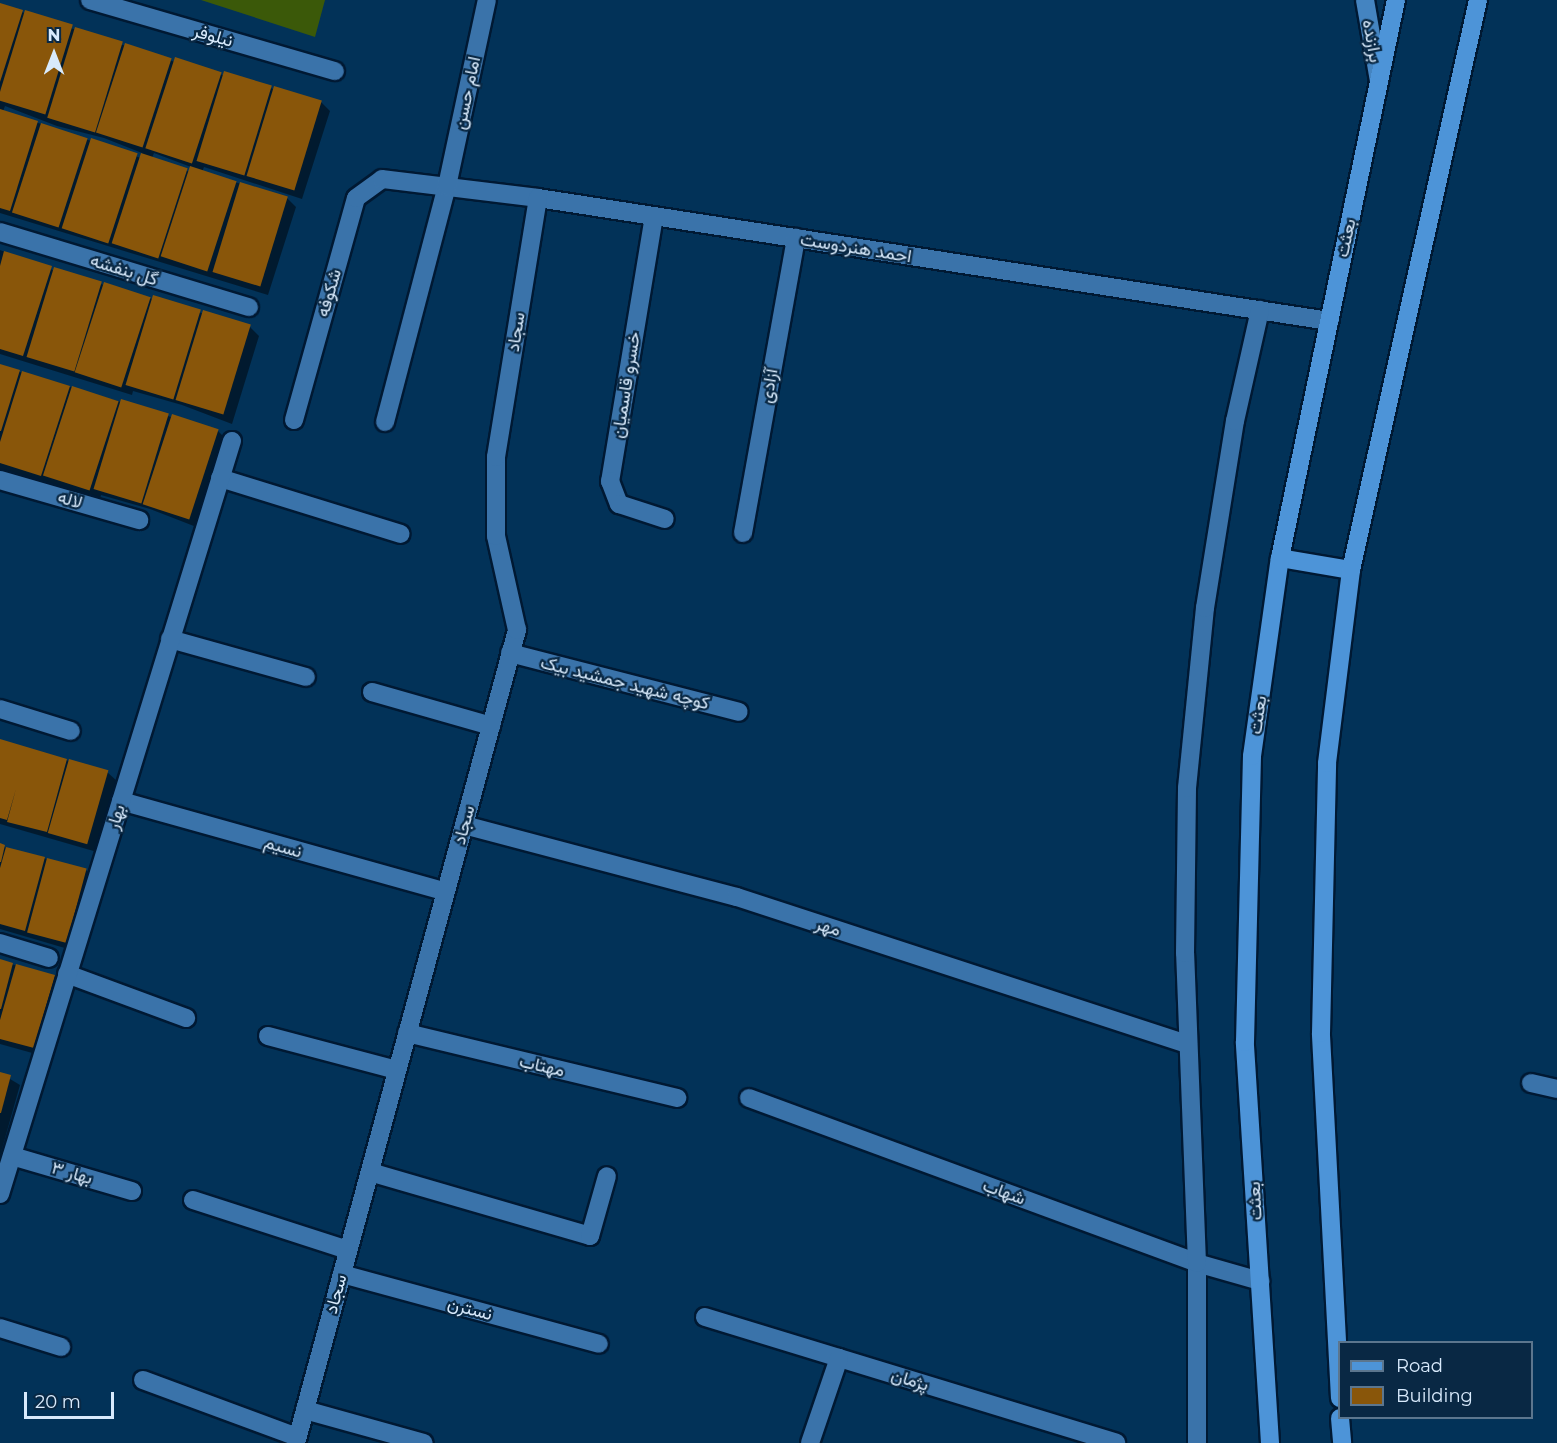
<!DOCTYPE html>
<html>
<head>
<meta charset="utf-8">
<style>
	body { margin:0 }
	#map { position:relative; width:1557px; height:1443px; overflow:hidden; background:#023258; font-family:Montserrat,Vazirmatn,sans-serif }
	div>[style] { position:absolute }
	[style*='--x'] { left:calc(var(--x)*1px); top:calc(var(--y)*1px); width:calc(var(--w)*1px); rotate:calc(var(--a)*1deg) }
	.green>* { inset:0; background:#3b5909 }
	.shadow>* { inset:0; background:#0007 }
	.building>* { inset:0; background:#89560a; transform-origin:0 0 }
	.roads { filter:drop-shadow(2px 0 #001933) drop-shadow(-2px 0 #001933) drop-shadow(0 2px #001933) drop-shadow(0 -2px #001933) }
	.street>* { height:18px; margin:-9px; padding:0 9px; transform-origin:9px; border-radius:9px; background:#3a73aa }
	.secondary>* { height:18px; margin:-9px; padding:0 9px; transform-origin:9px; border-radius:9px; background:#4484c1 }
	.primary>* { height:18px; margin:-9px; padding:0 9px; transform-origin:9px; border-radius:9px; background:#4d94d8 }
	span { translate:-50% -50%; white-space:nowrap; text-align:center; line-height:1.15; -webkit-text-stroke:4.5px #092844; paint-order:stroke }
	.street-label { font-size:18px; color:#d8eafc }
	.legend { position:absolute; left:1338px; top:1341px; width:195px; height:78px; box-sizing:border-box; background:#092844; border:2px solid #5c768e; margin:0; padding:8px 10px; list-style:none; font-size:18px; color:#d8eafc }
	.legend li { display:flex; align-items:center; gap:12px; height:30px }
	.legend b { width:30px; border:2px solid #5c768e }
	.north { position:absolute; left:24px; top:24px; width:60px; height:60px; -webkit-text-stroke:4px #092844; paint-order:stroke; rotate:0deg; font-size:16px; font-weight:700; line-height:24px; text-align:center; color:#d8eafc }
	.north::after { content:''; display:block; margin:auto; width:21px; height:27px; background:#d8eafc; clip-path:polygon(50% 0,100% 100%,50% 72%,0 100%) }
	.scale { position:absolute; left:24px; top:1392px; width:90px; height:27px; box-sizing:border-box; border:3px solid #d8eafc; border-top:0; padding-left:8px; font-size:18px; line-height:21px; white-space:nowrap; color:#d8eafc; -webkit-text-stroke:4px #092844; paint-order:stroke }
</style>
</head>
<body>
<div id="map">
	<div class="green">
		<i style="clip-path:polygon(201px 0,325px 0,315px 37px)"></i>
	</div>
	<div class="shadow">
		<i style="clip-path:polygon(evenodd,0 5px,175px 62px,321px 102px,330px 111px,302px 199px,204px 167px,202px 172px,287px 198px,296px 207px,268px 295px,0 213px,0 5px,5px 106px,57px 126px,104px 138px,142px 153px,141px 158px,3px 111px,5px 106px,0 5px,154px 153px,191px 167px,190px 172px,152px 158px,154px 153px)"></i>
		<i style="clip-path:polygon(0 250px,55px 271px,250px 327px,259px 336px,232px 424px,182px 405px,133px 391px,132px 395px,0 354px)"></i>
		<i style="clip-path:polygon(0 366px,218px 431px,227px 440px,199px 528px,150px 509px,101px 495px,100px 499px,0 469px)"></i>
		<i style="clip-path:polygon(0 741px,107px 772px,117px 781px,97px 852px,0 824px)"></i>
		<i style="clip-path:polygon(0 846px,86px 870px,95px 880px,75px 951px,0 929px)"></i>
		<i style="clip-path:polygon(0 961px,54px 976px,63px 985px,43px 1056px,0 1044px)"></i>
		<i style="clip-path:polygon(0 1073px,20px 1085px,0 1156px)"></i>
	</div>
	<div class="building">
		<i style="clip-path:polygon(0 3px,23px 10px,0 82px)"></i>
		<i style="left:25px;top:10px;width:50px;height:94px;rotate:17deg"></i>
		<i style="left:75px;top:27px;width:50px;height:95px;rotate:17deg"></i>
		<i style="left:125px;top:43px;width:49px;height:94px;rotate:18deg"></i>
		<i style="left:175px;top:57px;width:49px;height:96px;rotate:18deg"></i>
		<i style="left:224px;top:71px;width:50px;height:94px;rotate:17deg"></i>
		<i style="left:274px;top:86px;width:50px;height:94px;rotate:17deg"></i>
		<i style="clip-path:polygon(0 109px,38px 121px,10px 211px,0 208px)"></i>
		<i style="left:41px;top:123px;width:49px;height:94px;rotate:18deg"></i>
		<i style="left:91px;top:138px;width:49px;height:95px;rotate:18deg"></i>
		<i style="left:141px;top:153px;width:49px;height:95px;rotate:18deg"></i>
		<i style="left:190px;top:166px;width:49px;height:95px;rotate:18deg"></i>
		<i style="left:240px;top:182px;width:50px;height:94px;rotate:17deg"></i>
		<i style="clip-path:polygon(4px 251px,52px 266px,23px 356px,0 349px,0 266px)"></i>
		<i style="left:54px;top:267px;width:50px;height:94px;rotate:17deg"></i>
		<i style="left:104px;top:282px;width:49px;height:95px;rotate:18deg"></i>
		<i style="left:153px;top:295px;width:50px;height:94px;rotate:17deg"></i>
		<i style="left:203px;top:310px;width:50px;height:94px;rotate:17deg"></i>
		<i style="clip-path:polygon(0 364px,20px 370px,1px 431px,0 431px)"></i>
		<i style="clip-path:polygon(22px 371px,70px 386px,41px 476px,0 463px,0 442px)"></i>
		<i style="left:72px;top:386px;width:49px;height:94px;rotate:18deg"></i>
		<i style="left:121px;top:399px;width:50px;height:94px;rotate:17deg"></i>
		<i style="left:172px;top:414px;width:49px;height:95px;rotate:18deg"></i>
		<i style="clip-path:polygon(0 739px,67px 759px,47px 832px,7px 822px,16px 789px,7px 820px,0 818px)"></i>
		<i style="left:69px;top:759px;width:41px;height:77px;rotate:16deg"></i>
		<i style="clip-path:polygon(0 843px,5px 845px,1px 862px,0 862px)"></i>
		<i style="clip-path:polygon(6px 847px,45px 857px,25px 931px,0 924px,0 868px)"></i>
		<i style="left:47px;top:858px;width:41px;height:77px;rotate:15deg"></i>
		<i style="clip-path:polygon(0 959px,13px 963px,1px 1009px,0 1009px)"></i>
		<i style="clip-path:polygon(16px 964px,55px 975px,34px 1048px,0 1039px,0 1020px)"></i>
		<i style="clip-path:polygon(0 1072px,11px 1075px,1px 1113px,0 1113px)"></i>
	</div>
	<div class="roads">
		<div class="street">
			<i style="--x:90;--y:0;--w:255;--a:16.2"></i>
			<i style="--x:654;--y:216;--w:269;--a:99.4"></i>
			<i style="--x:610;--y:481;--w:25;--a:69"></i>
			<i style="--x:619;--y:504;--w:48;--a:18.1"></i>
			<i style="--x:0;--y:232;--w:260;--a:16.8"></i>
			<i style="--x:294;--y:420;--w:230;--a:-74.4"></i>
			<i style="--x:356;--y:198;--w:32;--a:-36"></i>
			<i style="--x:382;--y:179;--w:157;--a:6.9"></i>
			<i style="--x:538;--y:198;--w:801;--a:8.84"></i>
			<i style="--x:385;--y:422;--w:244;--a:-75.3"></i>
			<i style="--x:447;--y:186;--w:190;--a:-77.9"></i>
			<i style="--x:220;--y:478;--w:189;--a:17.2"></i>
			<i style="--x:0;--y:480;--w:145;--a:16.1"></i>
			<i style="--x:743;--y:533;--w:300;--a:-79.8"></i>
			<i style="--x:170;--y:639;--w:141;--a:15.6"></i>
			<i style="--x:510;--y:653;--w:236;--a:14.4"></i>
			<i style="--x:372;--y:692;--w:124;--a:15.9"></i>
			<i style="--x:0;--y:709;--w:74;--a:17.2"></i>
			<i style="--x:121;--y:801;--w:337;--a:15.6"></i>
			<i style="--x:464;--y:825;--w:282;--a:14.8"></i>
			<i style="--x:737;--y:897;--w:474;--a:18.1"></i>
			<i style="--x:0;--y:943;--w:51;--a:17"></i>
			<i style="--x:67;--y:974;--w:127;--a:20.3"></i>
			<i style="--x:407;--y:1033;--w:278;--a:13.5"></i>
			<i style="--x:268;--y:1036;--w:133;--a:14.8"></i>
			<i style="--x:1531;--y:1083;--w:27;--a:13"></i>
			<i style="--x:749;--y:1098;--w:477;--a:20.2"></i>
			<i style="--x:1197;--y:1263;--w:66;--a:15.9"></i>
			<i style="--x:12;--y:1156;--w:125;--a:16.3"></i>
			<i style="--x:370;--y:1172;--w:229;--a:16.2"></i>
			<i style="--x:590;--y:1236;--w:62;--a:-74.2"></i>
			<i style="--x:0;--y:1194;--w:788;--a:-72.88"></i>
			<i style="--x:193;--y:1200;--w:163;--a:17.9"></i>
			<i style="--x:342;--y:1274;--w:266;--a:15.2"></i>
			<i style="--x:705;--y:1317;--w:430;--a:17"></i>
			<i style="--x:0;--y:1328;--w:64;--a:17.3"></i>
			<i style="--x:143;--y:1380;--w:164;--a:20.3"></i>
			<i style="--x:305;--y:1410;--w:123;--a:15.5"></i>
			<i style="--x:296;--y:1443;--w:843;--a:-74.79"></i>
			<i style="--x:517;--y:630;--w:96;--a:-102.6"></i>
			<i style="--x:496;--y:536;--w:79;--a:-90"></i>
			<i style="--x:496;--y:457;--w:262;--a:-80.8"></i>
			<i style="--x:810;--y:1443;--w:90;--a:-71.2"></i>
			<i style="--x:1197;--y:1443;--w:180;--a:-90"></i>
			<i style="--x:1197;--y:1263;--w:310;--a:-92.2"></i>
			<i style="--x:1185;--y:953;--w:165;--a:-89.3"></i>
			<i style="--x:1187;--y:788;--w:181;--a:-84.3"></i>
			<i style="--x:1205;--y:608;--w:189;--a:-80.9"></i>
			<i style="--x:1235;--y:421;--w:114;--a:-77.3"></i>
		</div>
		<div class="secondary">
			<i style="--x:1365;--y:0;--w:82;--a:80.2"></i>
		</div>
		<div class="primary">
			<i style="--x:1280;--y:558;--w:72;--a:9.6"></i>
			<i style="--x:1340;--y:1398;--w:365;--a:-93"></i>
			<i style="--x:1321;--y:1033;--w:270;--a:-88.7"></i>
			<i style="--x:1327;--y:763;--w:194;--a:-82.9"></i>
			<i style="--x:1351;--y:570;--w:584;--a:-77.44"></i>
			<i style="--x:1340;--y:1418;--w:25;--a:85"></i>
			<i style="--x:1270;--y:1443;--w:402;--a:-93.6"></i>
			<i style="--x:1245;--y:1042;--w:286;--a:-88.6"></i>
			<i style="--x:1252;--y:756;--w:200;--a:-82"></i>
			<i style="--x:1280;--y:558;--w:570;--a:-78.26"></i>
		</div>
	</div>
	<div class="street-label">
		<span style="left:213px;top:36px;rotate:16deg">نیلوفر</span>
		<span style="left:1372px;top:41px;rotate:80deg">برازنده</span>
		<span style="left:467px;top:93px;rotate:-78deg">امام حسن</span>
		<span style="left:1346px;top:238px;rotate:-78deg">بعثت</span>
		<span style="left:856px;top:248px;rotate:9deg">احمد هنردوست</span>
		<span style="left:124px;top:270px;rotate:17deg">گل بنفشه</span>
		<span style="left:329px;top:293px;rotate:-74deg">شکوفه</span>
		<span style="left:516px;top:332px;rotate:-81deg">سجاد</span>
		<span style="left:626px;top:385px;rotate:-81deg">خسرو قاسمیان</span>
		<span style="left:769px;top:386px;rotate:-80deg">آزادی</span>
		<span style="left:70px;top:500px;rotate:16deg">لاله</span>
		<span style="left:625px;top:683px;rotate:14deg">کوچه شهید جمشید بیک</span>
		<span style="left:1258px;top:715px;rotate:-82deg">بعثت</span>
		<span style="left:116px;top:817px;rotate:-73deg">بهار</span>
		<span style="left:464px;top:825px;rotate:-75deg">سجاد</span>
		<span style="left:283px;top:847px;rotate:16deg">نسیم</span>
		<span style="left:828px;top:927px;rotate:18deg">مهر</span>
		<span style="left:542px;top:1066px;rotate:13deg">مهتاب</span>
		<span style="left:72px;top:1173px;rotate:16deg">بهار ۳</span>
		<span style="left:1004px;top:1192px;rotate:20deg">شهاب</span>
		<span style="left:1255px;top:1201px;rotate:-93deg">بعثت</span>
		<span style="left:336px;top:1294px;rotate:-75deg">سجاد</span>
		<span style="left:470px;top:1309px;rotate:15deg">نسترن</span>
		<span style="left:910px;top:1380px;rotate:17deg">پژمان</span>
	</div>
	<ul class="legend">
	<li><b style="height:8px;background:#4d94d8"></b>Road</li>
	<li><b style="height:16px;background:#89560a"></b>Building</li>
	</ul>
	<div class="north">N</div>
	<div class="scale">20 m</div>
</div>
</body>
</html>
